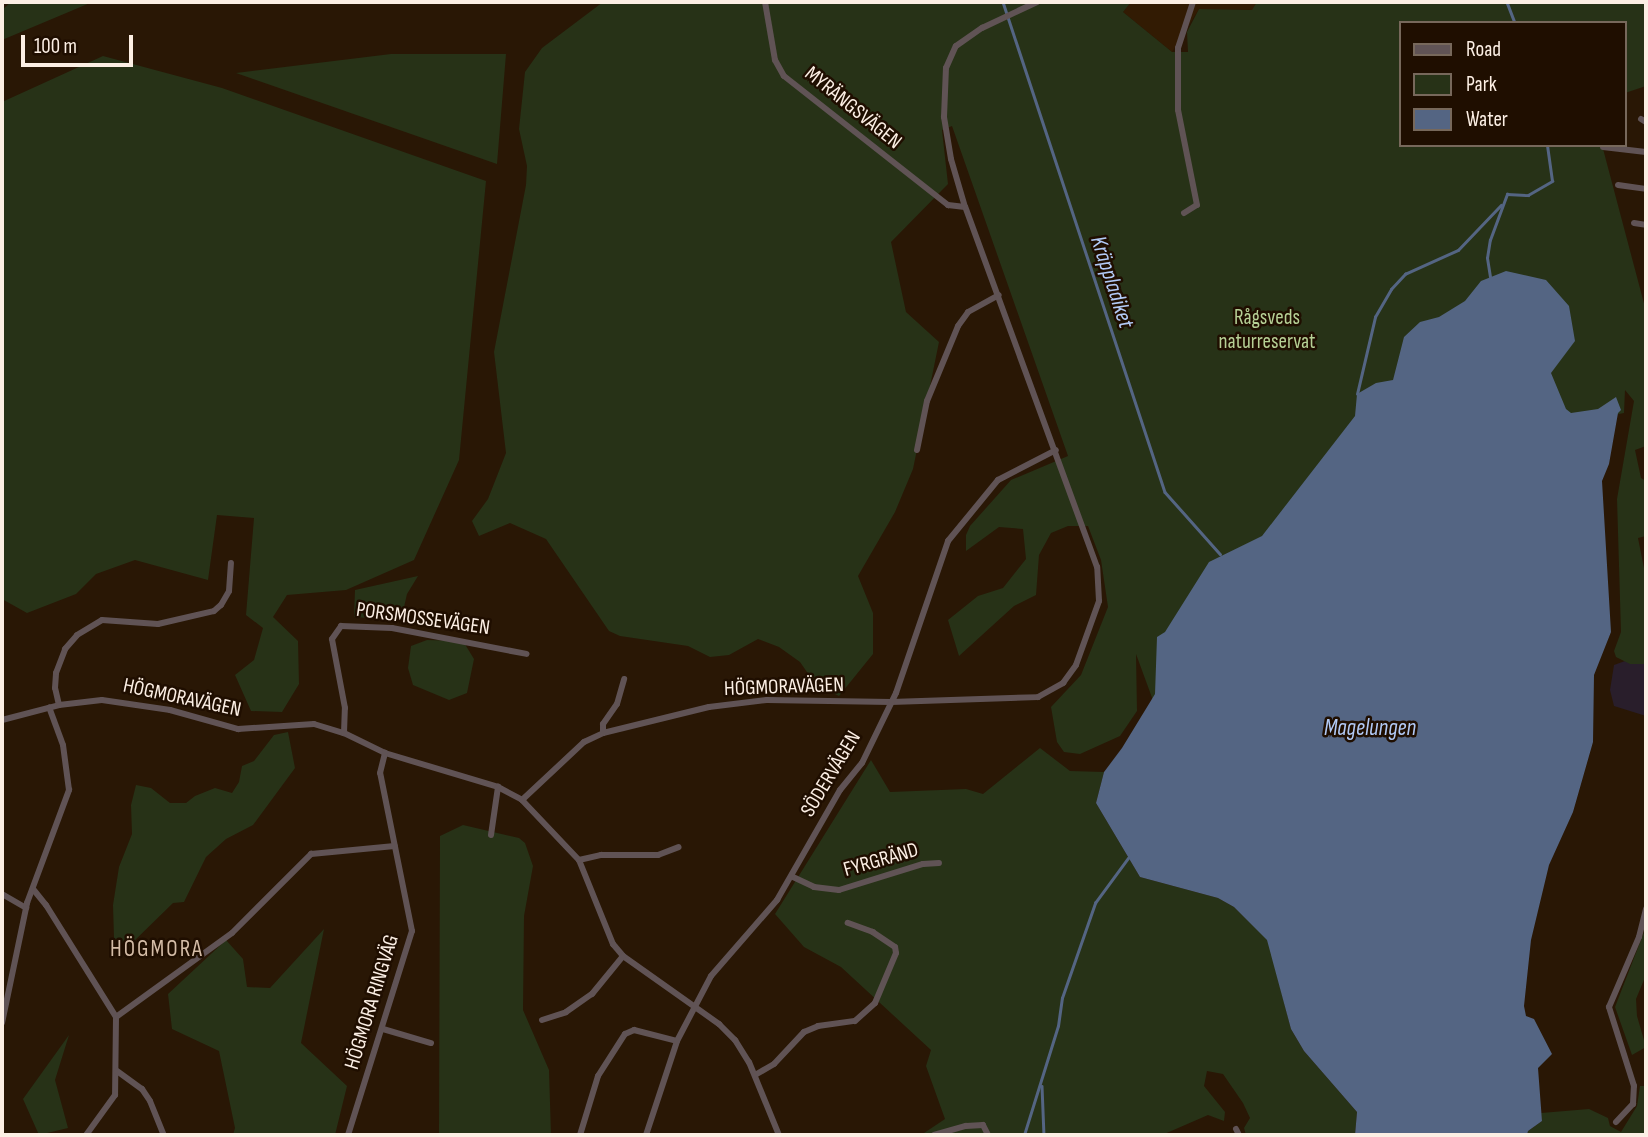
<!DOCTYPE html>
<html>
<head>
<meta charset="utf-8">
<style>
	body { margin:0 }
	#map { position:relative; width:1648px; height:1137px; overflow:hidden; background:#291705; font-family:"Sofia Sans Condensed",sans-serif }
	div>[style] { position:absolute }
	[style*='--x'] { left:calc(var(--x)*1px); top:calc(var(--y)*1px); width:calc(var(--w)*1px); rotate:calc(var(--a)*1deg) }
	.built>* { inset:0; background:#321b03 }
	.education>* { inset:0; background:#291e2b }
	.green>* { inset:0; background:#273217 }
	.water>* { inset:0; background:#546583 }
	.stream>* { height:2.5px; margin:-1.25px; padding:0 1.25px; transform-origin:1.25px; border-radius:1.25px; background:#546583 }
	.street>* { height:6px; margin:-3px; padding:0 3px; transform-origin:3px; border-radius:3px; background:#605355 }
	span { translate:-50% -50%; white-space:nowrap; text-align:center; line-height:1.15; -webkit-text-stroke:5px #1f0e00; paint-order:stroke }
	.street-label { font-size:21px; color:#fcefe4 }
	.park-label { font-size:21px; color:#b6d095 }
	.water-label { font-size:23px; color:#b2caf6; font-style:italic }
	.neighbourhood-label { font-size:23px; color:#d4bca6; letter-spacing:2px }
	.frame { position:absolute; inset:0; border:4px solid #fcefe4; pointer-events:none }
	.legend { position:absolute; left:1399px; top:21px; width:228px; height:126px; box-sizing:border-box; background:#1f0e00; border:2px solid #77685b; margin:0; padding:9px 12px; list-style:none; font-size:21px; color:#fcefe4 }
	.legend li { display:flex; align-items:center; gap:14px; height:35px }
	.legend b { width:35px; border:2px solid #77685b }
	.scale { position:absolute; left:21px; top:35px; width:112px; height:32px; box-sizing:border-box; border:4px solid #fcefe4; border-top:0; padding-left:9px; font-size:21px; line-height:24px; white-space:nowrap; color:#fcefe4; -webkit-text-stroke:5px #1f0e00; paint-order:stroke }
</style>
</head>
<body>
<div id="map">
	<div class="built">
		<i style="clip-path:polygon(1131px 2px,1257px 2px,1253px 10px,1199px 9px,1172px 52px,1123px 12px)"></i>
	</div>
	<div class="education">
		<i style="clip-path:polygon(1625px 661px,1646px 664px,1646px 716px,1614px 706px,1610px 690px,1614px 665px)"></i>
	</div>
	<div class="green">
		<i style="clip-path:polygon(11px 2px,192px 2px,90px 3px,2px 40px,2px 10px)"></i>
		<i style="clip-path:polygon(603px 2px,1131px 2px,1123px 12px,1172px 52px,1188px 52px,1187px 32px,1199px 9px,1252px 10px,1257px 2px,1646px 2px,1646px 86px,1625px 93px,1625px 23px,1401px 23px,1401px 145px,1602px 145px,1646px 311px,1646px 446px,1635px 450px,1641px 478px,1646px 481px,1646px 536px,1638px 538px,1646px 578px,1646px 664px,1630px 664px,1616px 657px,1614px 651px,1621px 632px,1617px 499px,1634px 401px,1625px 390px,1624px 413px,1464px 445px,1158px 714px,1136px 654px,1137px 711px,1120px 736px,1080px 754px,1064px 752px,1057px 742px,1051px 707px,1081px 675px,1108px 607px,1101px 560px,1088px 526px,1068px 526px,1051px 533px,1039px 555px,1036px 595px,1014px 606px,959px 656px,948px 620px,978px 596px,1003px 588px,1026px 559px,1023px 529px,999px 527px,966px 551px,966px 535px,970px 526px,1011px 480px,1068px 456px,952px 126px,942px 130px,948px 184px,891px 242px,906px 312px,939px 342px,913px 469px,895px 512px,858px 576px,873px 613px,873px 654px,839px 696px,816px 685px,800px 662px,779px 647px,758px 639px,729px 655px,710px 657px,688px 646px,620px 636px,609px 631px,546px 539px,510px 523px,479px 536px,472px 521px,488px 499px,506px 453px,494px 352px,526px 185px,527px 166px,519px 129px,525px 72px,542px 48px)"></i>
		<i style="clip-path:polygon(391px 54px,506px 54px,497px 164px,236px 73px)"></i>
		<i style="clip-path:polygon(103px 56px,222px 88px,486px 181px,459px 460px,414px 560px,346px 590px,287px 595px,273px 617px,298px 641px,299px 684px,282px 712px,251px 711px,235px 675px,254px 660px,263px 628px,246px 615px,254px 518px,217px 515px,208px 580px,135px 560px,96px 574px,76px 594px,27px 613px,2px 599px,2px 102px)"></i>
		<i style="clip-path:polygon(418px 576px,407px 594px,402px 616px,395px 620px,354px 617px,355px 590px)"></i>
		<i style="clip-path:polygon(427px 640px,463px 641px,474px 659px,467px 693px,449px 700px,413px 685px,408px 668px,411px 646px)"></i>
		<i style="clip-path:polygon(288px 732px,295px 768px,253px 825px,226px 839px,206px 857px,184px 902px,173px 903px,128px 947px,114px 938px,113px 905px,119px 867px,132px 834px,131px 805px,136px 785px,151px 788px,170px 803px,186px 803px,195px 796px,215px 788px,232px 793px,239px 782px,242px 766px,254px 761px,274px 735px)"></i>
		<i style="clip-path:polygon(1040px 748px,1070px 771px,1104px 772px,1096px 803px,1140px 877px,1218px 898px,1234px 907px,1268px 940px,1291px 1029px,1304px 1051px,1357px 1112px,1355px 1135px,1246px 1135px,1244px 1128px,1250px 1118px,1243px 1103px,1223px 1074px,1207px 1071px,1204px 1086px,1225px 1112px,1224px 1121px,1208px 1115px,1162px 1135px,921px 1135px,945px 1119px,926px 1066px,931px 1050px,841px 967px,804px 947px,775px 914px,871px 760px,890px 792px,966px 789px,983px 794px)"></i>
		<i style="clip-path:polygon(463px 825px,519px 838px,525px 843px,533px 866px,524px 916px,523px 1010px,549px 1070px,551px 1135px,439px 1135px,440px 836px)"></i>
		<i style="clip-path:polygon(1646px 927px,1646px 975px,1636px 999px,1637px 1016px,1646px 1047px,1632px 1055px,1615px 1007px)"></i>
		<i style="clip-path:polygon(324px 929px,301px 1043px,347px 1086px,335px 1135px,233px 1135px,235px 1128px,219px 1051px,172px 1029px,168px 994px,226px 940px,243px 959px,247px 987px,270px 988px)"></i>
		<i style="clip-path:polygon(69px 1035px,55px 1080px,68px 1128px,39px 1135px,23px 1099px)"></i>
		<i style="clip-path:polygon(1640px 1086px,1646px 1086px,1646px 1135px,1527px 1135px,1528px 1131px,1542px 1121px,1541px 1113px,1589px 1109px,1608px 1118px,1610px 1126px,1621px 1132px,1637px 1106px)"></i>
	</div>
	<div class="water">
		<i style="clip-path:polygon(1506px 271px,1546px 280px,1569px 306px,1575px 341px,1551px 373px,1566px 409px,1571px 413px,1598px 409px,1616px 397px,1621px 410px,1618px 413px,1609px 464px,1602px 481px,1611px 632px,1594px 675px,1593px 742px,1573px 812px,1549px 865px,1531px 940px,1524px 1006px,1526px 1016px,1534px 1019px,1552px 1054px,1538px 1068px,1542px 1121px,1528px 1131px,1527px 1135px,1355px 1135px,1357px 1112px,1304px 1051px,1291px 1029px,1267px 940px,1234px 907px,1218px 898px,1140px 877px,1096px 803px,1104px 772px,1122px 748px,1155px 694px,1157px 637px,1165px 632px,1209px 562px,1262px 536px,1355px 416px,1357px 394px,1376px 383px,1393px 380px,1404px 337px,1420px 322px,1439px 317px,1465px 301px,1481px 281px)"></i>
	</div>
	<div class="stream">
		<i style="--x:1003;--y:2;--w:516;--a:71.71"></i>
		<i style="--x:1165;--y:492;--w:83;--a:48.4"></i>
		<i style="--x:1507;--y:2;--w:22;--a:69"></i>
		<i style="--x:1490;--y:277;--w:19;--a:-99"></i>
		<i style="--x:1487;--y:258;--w:18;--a:-81"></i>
		<i style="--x:1490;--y:240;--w:49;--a:-69.7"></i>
		<i style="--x:1507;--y:194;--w:21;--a:3"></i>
		<i style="--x:1528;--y:195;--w:28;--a:-30"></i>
		<i style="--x:1552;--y:181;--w:36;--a:-98"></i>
		<i style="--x:1357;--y:394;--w:79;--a:-76.8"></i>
		<i style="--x:1375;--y:317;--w:32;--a:-60"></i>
		<i style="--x:1391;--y:289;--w:21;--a:-47"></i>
		<i style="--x:1405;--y:274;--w:58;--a:-24.4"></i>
		<i style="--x:1458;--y:250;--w:62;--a:-46.3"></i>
		<i style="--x:1042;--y:1086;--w:49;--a:87.7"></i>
		<i style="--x:1024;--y:1135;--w:114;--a:-72.7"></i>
		<i style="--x:1058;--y:1026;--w:28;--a:-82"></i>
		<i style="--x:1062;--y:998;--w:101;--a:-70.8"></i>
		<i style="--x:1095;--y:903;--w:56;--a:-53.7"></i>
	</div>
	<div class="street">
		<i style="--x:765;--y:2;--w:59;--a:80.2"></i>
		<i style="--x:775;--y:60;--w:18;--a:61"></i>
		<i style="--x:784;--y:76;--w:209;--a:38.2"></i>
		<i style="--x:948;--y:205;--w:17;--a:7"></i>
		<i style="--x:1641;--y:119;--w:6;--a:31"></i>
		<i style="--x:1603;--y:147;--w:43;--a:6.6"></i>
		<i style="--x:1618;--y:185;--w:28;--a:8"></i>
		<i style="--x:1184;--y:213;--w:15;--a:-32"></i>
		<i style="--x:1197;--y:205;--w:97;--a:-101.3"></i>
		<i style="--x:1178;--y:110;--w:62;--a:-90"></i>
		<i style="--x:1178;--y:48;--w:48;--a:-71.9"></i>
		<i style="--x:1634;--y:223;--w:12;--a:9"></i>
		<i style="--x:917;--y:450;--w:50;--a:-78.5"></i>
		<i style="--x:927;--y:401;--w:81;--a:-67.5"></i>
		<i style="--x:958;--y:326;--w:17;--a:-54"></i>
		<i style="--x:968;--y:312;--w:35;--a:-29"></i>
		<i style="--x:59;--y:705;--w:17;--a:-103"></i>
		<i style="--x:55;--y:688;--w:15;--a:-86"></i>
		<i style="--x:56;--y:673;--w:26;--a:-69"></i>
		<i style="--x:65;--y:649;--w:18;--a:-49"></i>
		<i style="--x:77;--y:635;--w:29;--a:-31"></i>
		<i style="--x:102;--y:620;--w:56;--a:4.1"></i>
		<i style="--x:158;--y:624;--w:57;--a:-13.1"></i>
		<i style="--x:214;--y:611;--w:9;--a:-41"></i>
		<i style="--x:221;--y:605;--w:16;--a:-60"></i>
		<i style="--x:229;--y:591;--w:28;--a:-86"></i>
		<i style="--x:2;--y:720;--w:59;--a:-14.7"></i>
		<i style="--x:59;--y:705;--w:43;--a:-6.6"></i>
		<i style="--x:102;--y:700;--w:69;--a:8.4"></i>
		<i style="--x:170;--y:710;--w:71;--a:15.6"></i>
		<i style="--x:238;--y:729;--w:76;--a:-3.8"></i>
		<i style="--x:314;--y:724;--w:31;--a:17"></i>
		<i style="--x:344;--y:733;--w:46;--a:26"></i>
		<i style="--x:385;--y:753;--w:118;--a:16.7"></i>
		<i style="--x:498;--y:787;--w:27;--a:28"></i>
		<i style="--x:522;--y:800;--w:85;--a:-43.1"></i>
		<i style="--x:584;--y:742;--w:21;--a:-25"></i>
		<i style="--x:603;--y:733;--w:109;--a:-13.8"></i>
		<i style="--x:709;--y:707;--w:58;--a:-6.9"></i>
		<i style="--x:767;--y:700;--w:124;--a:0.9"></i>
		<i style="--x:891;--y:702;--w:147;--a:-1.9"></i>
		<i style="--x:1038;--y:697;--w:29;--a:-29"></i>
		<i style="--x:1063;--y:683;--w:22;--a:-54"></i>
		<i style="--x:1076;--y:665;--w:68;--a:-70.2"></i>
		<i style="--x:1099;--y:601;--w:34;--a:-93"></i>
		<i style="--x:1097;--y:567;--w:383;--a:-110.1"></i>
		<i style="--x:965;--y:207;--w:50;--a:-106.3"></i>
		<i style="--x:951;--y:159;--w:43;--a:-99.5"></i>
		<i style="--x:944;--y:117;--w:49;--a:-87.7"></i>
		<i style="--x:946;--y:68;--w:24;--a:-66"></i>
		<i style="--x:956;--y:46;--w:32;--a:-35"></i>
		<i style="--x:982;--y:28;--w:61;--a:-25.3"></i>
		<i style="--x:344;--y:733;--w:25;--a:-88"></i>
		<i style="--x:345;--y:708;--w:70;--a:-100.7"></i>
		<i style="--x:332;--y:639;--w:16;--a:-55"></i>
		<i style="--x:341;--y:626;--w:51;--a:2.2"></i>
		<i style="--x:392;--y:628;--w:137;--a:10.9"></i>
		<i style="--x:603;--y:733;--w:9;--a:-90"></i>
		<i style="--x:603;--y:724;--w:24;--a:-55"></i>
		<i style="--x:617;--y:704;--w:26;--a:-74"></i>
		<i style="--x:522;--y:800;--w:83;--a:46.5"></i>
		<i style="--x:579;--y:860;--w:91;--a:68"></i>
		<i style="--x:613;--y:944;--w:16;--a:50"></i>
		<i style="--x:623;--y:956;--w:118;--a:35.3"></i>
		<i style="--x:719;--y:1024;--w:23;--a:45"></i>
		<i style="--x:735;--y:1040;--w:26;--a:58"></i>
		<i style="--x:749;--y:1062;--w:79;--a:67.7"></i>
		<i style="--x:491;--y:835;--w:49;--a:-81.7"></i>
		<i style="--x:579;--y:860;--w:23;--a:-13"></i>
		<i style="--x:601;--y:855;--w:57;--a:0"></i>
		<i style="--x:658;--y:855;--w:22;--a:-21"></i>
		<i style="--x:793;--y:877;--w:23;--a:25"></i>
		<i style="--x:814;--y:887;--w:25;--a:7"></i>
		<i style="--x:839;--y:890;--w:88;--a:-17.2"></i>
		<i style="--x:923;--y:864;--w:16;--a:-4"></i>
		<i style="--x:33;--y:889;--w:21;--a:51"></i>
		<i style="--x:46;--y:905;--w:132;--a:58"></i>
		<i style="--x:116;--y:1017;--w:78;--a:90.7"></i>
		<i style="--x:115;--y:1095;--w:49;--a:125.9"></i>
		<i style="--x:2;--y:894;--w:28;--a:30"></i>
		<i style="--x:116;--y:1017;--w:143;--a:-35.9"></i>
		<i style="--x:232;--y:933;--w:112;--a:-45"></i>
		<i style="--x:311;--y:854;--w:84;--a:-5.4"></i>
		<i style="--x:542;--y:1020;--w:25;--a:-18"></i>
		<i style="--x:566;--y:1012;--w:32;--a:-35"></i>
		<i style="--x:592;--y:994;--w:49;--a:-50.8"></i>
		<i style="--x:2;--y:1023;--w:123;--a:-78.2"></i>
		<i style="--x:27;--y:903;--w:121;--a:-69.6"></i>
		<i style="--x:69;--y:790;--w:45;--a:-97.6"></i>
		<i style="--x:63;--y:745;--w:40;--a:-110.2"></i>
		<i style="--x:383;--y:1029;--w:50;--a:16.3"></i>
		<i style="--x:117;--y:1071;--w:31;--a:36"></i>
		<i style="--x:142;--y:1089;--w:14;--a:56"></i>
		<i style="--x:150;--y:1101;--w:37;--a:68"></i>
		<i style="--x:755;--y:1075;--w:22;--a:-30"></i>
		<i style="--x:774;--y:1064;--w:44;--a:-46.8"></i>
		<i style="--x:804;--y:1032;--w:15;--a:-23"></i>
		<i style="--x:818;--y:1026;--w:37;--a:-8"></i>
		<i style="--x:855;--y:1021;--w:27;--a:-42"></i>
		<i style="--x:875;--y:1003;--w:54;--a:-67.2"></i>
		<i style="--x:896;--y:953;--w:6;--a:-99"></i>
		<i style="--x:895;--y:947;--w:27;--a:-146"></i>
		<i style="--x:873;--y:932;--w:27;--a:-160"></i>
		<i style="--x:1616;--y:1122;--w:25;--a:-47"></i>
		<i style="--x:1633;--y:1104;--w:18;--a:-87"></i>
		<i style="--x:1634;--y:1086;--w:83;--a:-107.6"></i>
		<i style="--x:1609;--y:1007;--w:76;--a:-66.8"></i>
		<i style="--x:1639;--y:937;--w:29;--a:-76"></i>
		<i style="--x:1236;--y:1129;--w:7;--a:63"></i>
		<i style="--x:348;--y:1135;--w:214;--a:-72.6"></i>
		<i style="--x:412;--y:931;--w:161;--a:-101.4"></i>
		<i style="--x:380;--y:773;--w:21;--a:-76"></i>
		<i style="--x:580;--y:1135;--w:62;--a:-73"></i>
		<i style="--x:598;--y:1076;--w:50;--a:-57.3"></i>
		<i style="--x:625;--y:1034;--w:10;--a:-24"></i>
		<i style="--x:634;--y:1030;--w:44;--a:14.3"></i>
		<i style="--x:646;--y:1135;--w:99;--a:-71.7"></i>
		<i style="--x:677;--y:1041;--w:73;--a:-62.4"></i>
		<i style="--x:711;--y:976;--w:101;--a:-49"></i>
		<i style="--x:777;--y:900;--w:127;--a:-60.2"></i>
		<i style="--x:840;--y:790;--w:35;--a:-51"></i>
		<i style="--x:862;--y:763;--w:78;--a:-64.1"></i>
		<i style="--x:896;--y:693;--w:161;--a:-71.1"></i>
		<i style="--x:948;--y:541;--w:79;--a:-50.7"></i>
		<i style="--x:998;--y:480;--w:65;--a:-27.3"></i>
		<i style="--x:934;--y:1135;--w:33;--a:-16"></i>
		<i style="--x:966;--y:1126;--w:17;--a:-3"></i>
		<i style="--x:983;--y:1125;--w:11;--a:63"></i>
	</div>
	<div class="street-label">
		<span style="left:853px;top:108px;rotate:39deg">MYRÄNGSVÄGEN</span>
		<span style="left:423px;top:619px;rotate:8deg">PORSMOSSEVÄGEN</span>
		<span style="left:784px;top:687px;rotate:-2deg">HÖGMORAVÄGEN</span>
		<span style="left:182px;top:698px;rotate:12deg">HÖGMORAVÄGEN</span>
		<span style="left:831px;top:774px;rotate:-59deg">SÖDERVÄGEN</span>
		<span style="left:881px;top:860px;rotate:-16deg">FYRGRÄND</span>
		<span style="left:372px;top:1002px;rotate:-73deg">HÖGMORA RINGVÄG</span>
	</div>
	<div class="park-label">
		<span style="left:1267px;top:330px">Rågsveds<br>naturreservat</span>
	</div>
	<div class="water-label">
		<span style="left:1112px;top:282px;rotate:72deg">Kräppladiket</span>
		<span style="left:1370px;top:728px">Magelungen</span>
	</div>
	<div class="neighbourhood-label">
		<span style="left:157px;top:949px">HÖGMORA</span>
	</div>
	<div class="frame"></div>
	<ul class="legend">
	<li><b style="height:9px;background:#605355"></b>Road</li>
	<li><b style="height:19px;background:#273217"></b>Park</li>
	<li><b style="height:19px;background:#546583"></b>Water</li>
	</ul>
	<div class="scale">100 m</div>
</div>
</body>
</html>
